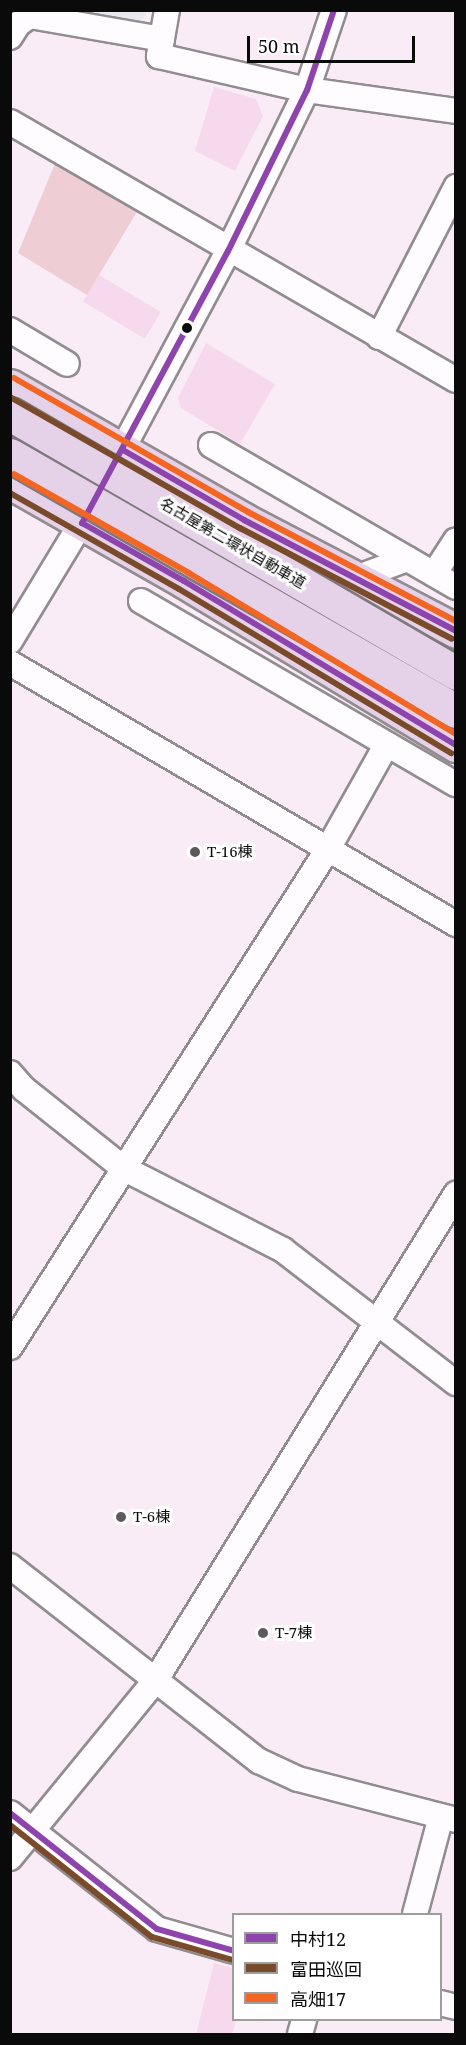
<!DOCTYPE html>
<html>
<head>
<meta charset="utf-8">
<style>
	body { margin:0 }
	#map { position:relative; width:466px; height:2045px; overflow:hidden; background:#f9ecf6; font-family:"Noto Serif","Noto Sans JP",serif }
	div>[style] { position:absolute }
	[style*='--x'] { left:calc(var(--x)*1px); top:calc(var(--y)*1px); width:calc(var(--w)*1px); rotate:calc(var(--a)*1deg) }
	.industrial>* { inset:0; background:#eae9ef }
	.farmland>* { inset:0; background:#f6d9ed; transform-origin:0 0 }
	.green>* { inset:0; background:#efcdd5 }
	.roads { filter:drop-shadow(2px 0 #928c90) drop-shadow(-2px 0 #928c90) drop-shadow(0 2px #928c90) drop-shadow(0 -2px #928c90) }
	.minor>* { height:24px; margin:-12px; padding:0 12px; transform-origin:12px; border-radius:12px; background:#fefcfe }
	.highway>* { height:33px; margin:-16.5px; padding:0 16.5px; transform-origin:16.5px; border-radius:16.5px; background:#e5d2e8 }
	.bridges { filter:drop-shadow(2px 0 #7f797e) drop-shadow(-2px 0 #7f797e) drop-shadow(0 2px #7f797e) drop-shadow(0 -2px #7f797e) }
	.highway-bridge>* { height:33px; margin:-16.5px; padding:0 16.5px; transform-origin:16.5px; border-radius:16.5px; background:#e5d2e8 }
	.bus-1>* { height:6px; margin:-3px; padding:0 3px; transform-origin:3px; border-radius:3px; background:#8e44ad }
	.bus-2>* { height:6px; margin:-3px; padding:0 3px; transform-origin:3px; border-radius:3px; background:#7a4b2a }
	.bus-3>* { height:6px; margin:-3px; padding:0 3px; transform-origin:3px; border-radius:3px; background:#f26522 }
	.dots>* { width:16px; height:16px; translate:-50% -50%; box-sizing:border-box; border:3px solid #fff; border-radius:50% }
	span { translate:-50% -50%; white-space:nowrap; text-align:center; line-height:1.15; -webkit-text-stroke:6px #fff; paint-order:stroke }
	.street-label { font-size:15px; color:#0a0a0a }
	.poi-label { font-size:15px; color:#0a0a0a }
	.left { translate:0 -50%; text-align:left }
	.frame { position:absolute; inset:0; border:12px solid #0a0a0a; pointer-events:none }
	.legend { position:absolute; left:232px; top:1913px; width:210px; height:108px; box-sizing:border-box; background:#fff; border:2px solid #9d9d9d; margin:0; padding:8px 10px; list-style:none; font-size:18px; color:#0a0a0a }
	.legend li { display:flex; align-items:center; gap:12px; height:30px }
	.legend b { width:30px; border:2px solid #9d9d9d }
	.scale { position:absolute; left:247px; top:36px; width:168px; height:27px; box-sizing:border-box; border:3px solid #0a0a0a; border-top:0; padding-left:8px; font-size:18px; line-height:21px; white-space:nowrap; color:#0a0a0a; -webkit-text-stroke:4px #fff; paint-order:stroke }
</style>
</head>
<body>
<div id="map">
	<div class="industrial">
		<i style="clip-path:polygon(42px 11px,146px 11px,145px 17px,136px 26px)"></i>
	</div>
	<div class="farmland">
		<i style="clip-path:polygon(214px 87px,256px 99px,263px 116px,235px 171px,195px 151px)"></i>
		<i style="left:99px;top:275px;width:72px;height:31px;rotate:31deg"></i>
		<i style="clip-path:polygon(206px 343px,275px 384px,240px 444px,181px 408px,178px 398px)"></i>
		<i style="clip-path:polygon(214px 1963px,233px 1968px,234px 2020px,236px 2020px,232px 2034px,196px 2034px)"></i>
	</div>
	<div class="green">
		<i style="clip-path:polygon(56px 161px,138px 210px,87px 295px,18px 253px)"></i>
	</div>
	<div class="roads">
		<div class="minor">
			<i style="--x:167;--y:10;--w:47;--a:99.9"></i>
			<i style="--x:159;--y:56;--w:152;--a:12.9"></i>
			<i style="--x:307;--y:90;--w:150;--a:8"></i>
			<i style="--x:10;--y:37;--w:15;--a:-58"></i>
			<i style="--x:18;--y:24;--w:14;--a:-34"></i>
			<i style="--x:30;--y:16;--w:134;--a:9.9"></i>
			<i style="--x:10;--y:122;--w:515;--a:30.05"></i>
			<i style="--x:10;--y:330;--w:66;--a:30.8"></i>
			<i style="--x:379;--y:337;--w:169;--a:-62.8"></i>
			<i style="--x:211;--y:445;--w:283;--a:30.1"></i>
			<i style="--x:115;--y:463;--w:240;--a:-61.9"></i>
			<i style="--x:228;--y:251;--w:179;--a:-63.9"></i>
			<i style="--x:307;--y:90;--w:84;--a:-71.4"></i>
			<i style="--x:434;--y:574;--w:40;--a:-57.1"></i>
			<i style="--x:353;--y:579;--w:58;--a:-20.3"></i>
			<i style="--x:141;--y:601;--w:364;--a:30.2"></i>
			<i style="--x:10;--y:641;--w:154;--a:-58.8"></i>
			<i style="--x:10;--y:663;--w:517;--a:30.34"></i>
			<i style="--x:10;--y:1073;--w:21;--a:49"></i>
			<i style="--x:24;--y:1089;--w:127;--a:38.6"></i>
			<i style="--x:123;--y:1168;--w:180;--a:27.1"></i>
			<i style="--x:283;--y:1250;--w:218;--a:37.6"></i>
			<i style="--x:10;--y:1347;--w:591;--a:-57.44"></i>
			<i style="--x:328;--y:849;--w:120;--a:-60.7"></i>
			<i style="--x:10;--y:1566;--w:316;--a:38.1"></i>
			<i style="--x:259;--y:1761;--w:43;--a:24.8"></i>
			<i style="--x:298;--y:1779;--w:163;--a:14.5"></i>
			<i style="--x:10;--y:1813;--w:187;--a:38.3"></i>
			<i style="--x:157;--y:1929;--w:80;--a:15.9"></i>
			<i style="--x:10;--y:1858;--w:229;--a:-50.7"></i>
			<i style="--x:155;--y:1681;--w:573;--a:-58.28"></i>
			<i style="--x:415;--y:1914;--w:101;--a:-75.1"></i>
			<i style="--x:440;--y:2003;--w:16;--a:14"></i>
			<i style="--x:300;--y:2034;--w:15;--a:-74"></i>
		</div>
		<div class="highway">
			<i style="--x:10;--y:386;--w:270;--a:29.8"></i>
			<i style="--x:244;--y:520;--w:239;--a:27.6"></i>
			<i style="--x:10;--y:482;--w:200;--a:29.6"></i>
			<i style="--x:184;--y:581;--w:318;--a:31.1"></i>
		</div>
	</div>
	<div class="bridges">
		<div class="highway-bridge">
			<i style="--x:10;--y:414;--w:516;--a:30.14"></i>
			<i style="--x:10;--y:455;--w:514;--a:29.86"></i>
		</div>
	</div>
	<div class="bus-1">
		<i style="--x:334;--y:10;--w:84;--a:108.6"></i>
		<i style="--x:307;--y:90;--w:179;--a:116.1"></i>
		<i style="--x:228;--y:251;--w:309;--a:118.2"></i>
		<i style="--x:82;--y:523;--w:117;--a:29.6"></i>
		<i style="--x:184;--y:581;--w:318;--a:31.1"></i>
		<i style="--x:123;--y:450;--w:140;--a:30"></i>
		<i style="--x:244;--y:520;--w:239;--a:27.6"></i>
		<i style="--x:10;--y:1813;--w:187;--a:38.3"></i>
		<i style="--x:157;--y:1929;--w:80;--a:15.9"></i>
	</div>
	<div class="bus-2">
		<i style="--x:10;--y:397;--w:265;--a:29.7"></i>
		<i style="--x:240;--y:528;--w:239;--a:27.6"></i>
		<i style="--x:10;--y:493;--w:194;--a:29.6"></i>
		<i style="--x:179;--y:589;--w:318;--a:31.1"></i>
		<i style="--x:10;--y:1825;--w:181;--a:38.3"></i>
		<i style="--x:152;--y:1937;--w:83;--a:16"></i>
	</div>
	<div class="bus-3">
		<i style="--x:14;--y:378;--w:270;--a:29.8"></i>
		<i style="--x:248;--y:512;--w:235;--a:27.7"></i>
		<i style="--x:14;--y:474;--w:201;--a:29.5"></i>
		<i style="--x:189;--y:573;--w:312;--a:31.1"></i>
	</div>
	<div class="dots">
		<i style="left:187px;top:328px;background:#0a0a0a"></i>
		<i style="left:195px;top:852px;background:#5e595d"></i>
		<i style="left:121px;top:1517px;background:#5e595d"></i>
		<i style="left:263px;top:1633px;background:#5e595d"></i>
	</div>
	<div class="street-label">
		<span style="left:233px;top:543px;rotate:30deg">名古屋第二環状自動車道</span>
	</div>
	<div class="poi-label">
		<span class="left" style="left:207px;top:852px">T-16棟</span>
		<span class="left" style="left:133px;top:1517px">T-6棟</span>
		<span class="left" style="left:275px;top:1633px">T-7棟</span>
	</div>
	<div class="frame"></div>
	<ul class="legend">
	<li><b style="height:8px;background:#8e44ad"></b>中村12</li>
	<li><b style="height:8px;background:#7a4b2a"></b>富田巡回</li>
	<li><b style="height:8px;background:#f26522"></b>高畑17</li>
	</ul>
	<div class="scale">50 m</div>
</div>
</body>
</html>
